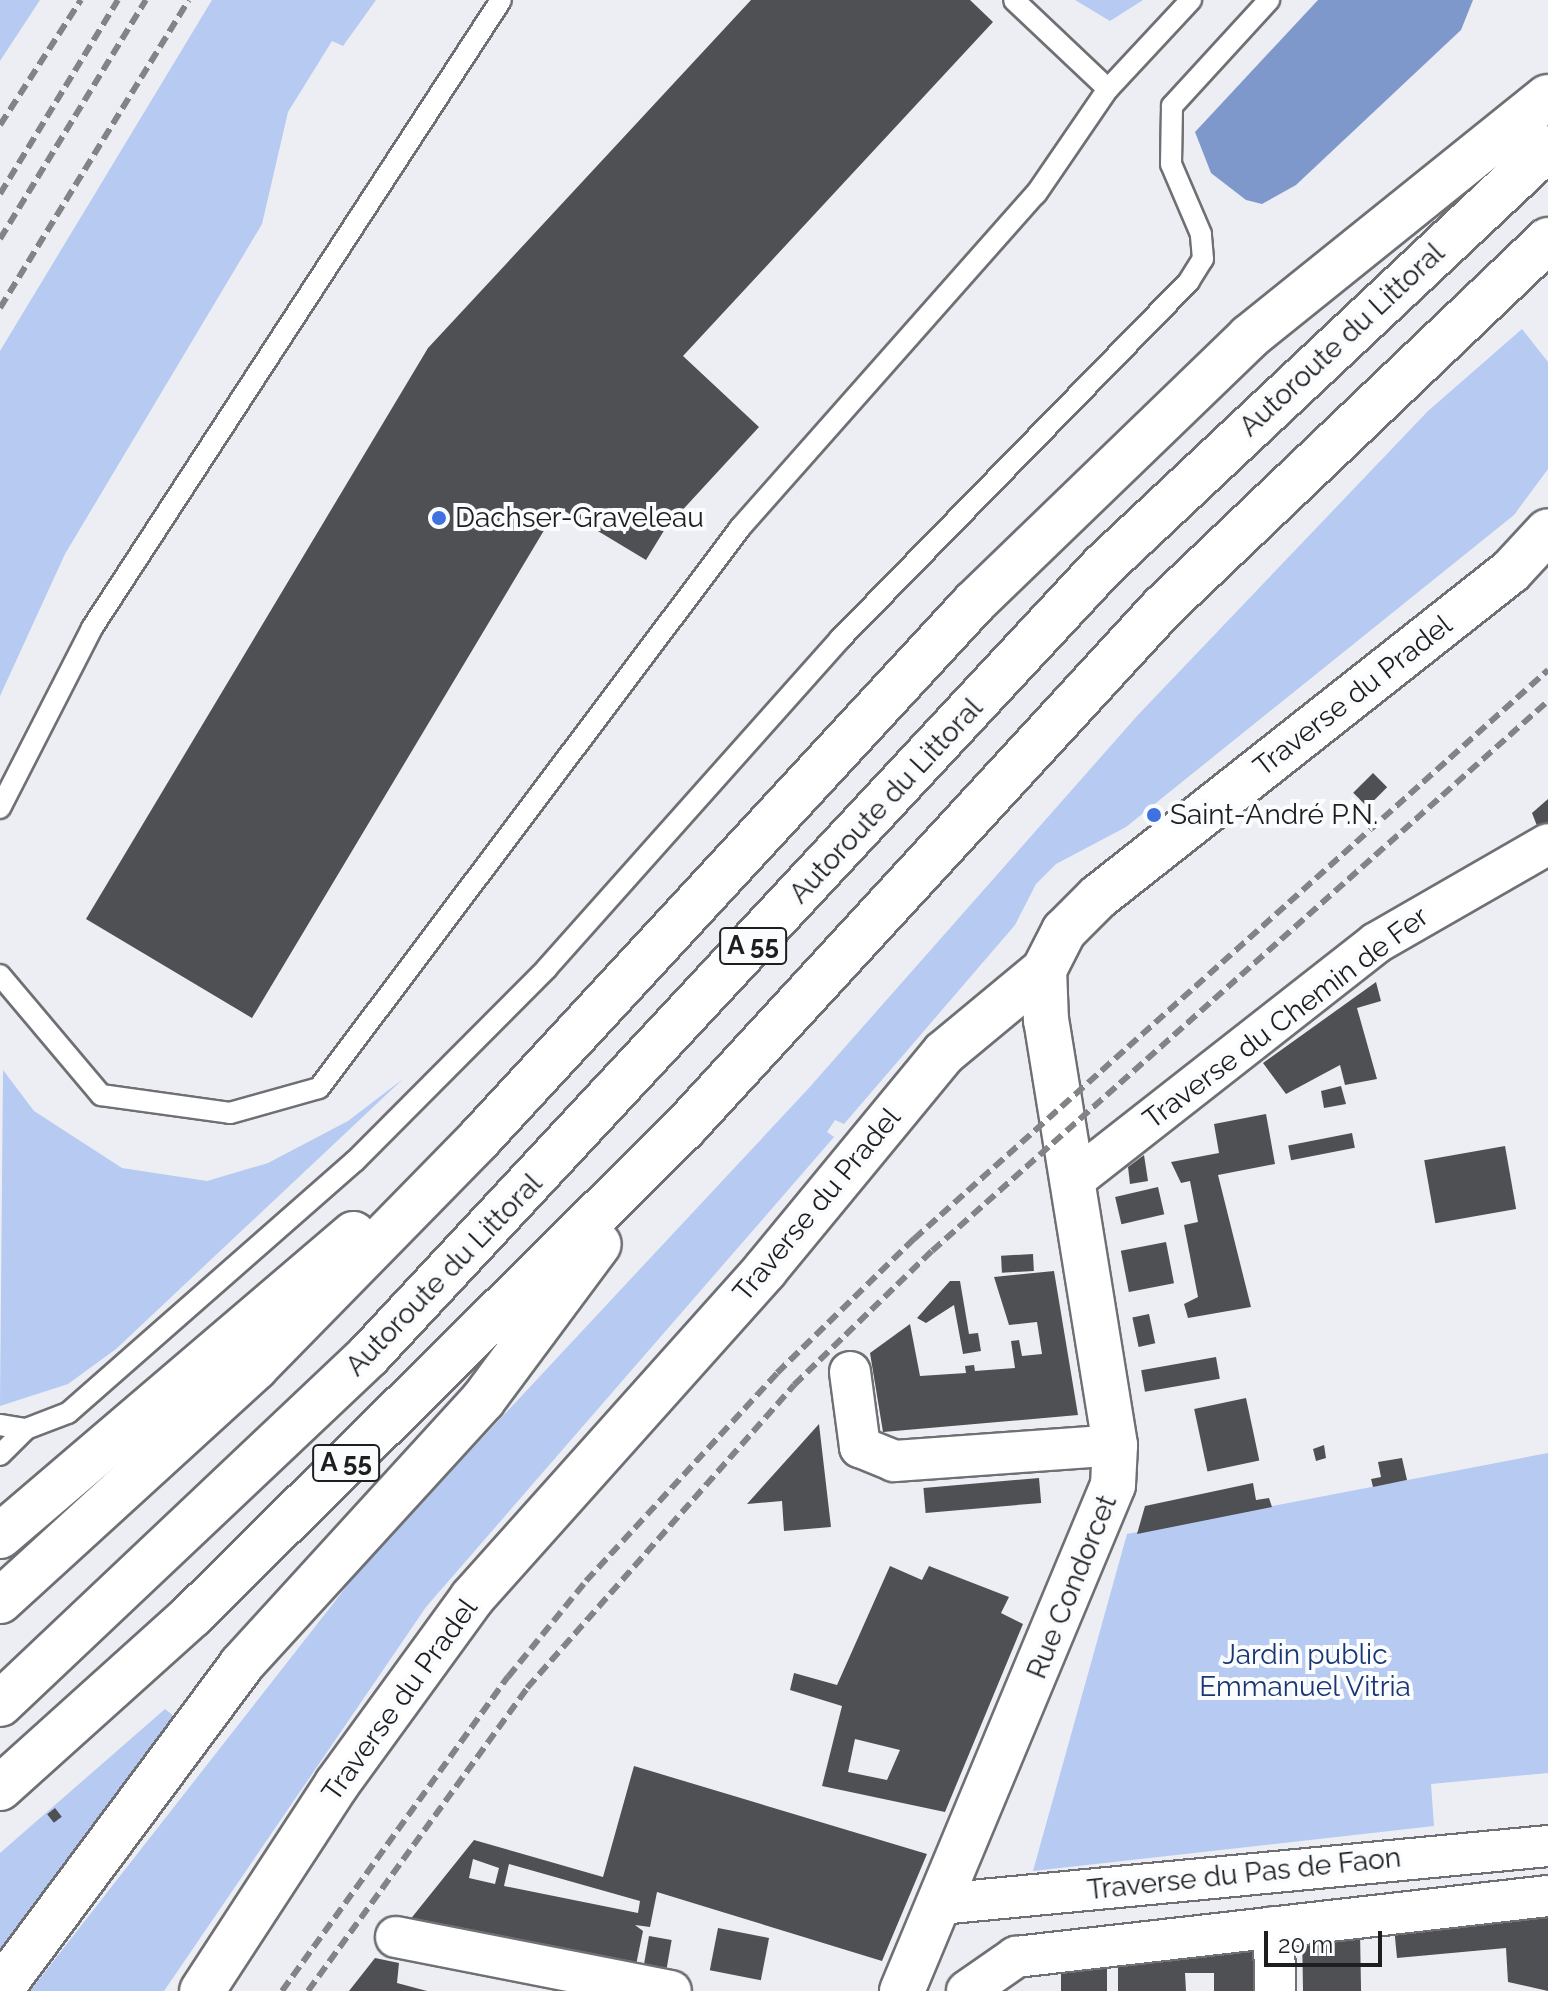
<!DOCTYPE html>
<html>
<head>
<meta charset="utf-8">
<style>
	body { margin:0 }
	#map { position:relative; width:1548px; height:1991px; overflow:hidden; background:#eceef3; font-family:Raleway,sans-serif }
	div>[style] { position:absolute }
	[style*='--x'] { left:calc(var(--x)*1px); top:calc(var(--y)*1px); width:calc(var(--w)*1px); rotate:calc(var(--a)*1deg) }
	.green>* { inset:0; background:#b6caf2 }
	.water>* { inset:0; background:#7f98cc }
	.building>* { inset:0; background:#4e5054; transform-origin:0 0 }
	.roads { filter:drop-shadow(2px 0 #6e7074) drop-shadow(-2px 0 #6e7074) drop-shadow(0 2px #6e7074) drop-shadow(0 -2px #6e7074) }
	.service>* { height:20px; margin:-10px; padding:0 10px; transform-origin:10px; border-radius:10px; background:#fff }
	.minor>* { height:40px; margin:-20px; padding:0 20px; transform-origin:20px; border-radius:20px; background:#fff }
	.tertiary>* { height:44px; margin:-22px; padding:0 22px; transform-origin:22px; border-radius:22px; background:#fff }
	.secondary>* { height:44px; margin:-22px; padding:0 22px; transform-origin:22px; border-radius:22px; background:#fff }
	.motorway>* { height:44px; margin:-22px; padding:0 22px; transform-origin:22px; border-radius:22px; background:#fff }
	.rail>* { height:6px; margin-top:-3px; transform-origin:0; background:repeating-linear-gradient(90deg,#818386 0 12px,transparent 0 18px) }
	.dots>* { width:22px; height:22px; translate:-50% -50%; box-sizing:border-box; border:4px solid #fafcfe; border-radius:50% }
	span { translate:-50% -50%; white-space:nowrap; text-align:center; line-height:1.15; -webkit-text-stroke:8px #fafcfe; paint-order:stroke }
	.shield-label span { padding:2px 6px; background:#fafcfe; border:2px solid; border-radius:6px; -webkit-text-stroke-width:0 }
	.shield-label { font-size:26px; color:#1d1e20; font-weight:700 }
	.street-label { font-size:28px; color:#1d1e20 }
	.poi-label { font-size:28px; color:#1d1e20 }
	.left { translate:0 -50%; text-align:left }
	.park-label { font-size:28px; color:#1b3674 }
	.scale { position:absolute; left:1264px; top:1931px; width:118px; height:36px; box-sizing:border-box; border:4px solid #1d1e20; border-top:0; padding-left:10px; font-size:24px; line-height:28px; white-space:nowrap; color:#1d1e20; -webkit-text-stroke:6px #fafcfe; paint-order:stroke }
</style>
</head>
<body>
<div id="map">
	<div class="green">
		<i style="clip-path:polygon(0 0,40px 0,0 61px)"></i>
		<i style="clip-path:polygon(212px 0,376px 0,343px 46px,332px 41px,288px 112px,262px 224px,65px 554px,0 696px,0 351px)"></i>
		<i style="clip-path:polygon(1075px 0,1143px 0,1110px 21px)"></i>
		<i style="clip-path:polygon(1522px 329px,1548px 362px,1548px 469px,1514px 515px,1126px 827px,1056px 864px,1036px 884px,1015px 925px,844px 1124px,835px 1120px,827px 1132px,834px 1137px,426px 1607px,164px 1991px,30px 1991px,361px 1568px,808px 1089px,1137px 716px,1428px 411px)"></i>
		<i style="clip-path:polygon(3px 1070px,34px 1111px,122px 1168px,207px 1181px,268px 1163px,348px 1121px,403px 1079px,116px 1349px,68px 1384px,0 1406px)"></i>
		<i style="clip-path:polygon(1548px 1453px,1548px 1773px,1431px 1784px,1434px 1826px,1033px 1871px,1127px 1534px)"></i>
		<i style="clip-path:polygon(165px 1709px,175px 1717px,0 1953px,0 1853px)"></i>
	</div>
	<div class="water">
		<i style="clip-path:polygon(1318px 0,1473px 0,1461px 30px,1296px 185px,1262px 204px,1246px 200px,1211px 173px,1195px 132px)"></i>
	</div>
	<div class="building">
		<i style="clip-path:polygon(751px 0,970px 0,993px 22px,683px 356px,759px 427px,665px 529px,646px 560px,558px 507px,252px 1018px,86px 919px,428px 348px)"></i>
		<i style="left:1373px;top:773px;width:20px;height:28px;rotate:45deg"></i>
		<i style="clip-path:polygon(1548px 799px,1548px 833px,1541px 836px,1532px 813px)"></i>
		<i style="clip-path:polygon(1376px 982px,1381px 1001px,1357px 1008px,1377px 1079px,1345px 1085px,1340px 1065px,1286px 1094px,1263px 1063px)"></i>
		<i style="clip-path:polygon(1341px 1086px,1346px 1104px,1324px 1108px,1321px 1091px)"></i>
		<i style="clip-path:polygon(1266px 1114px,1275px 1164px,1218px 1175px,1251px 1307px,1188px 1318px,1184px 1304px,1198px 1297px,1184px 1225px,1198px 1222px,1190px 1181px,1181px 1183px,1171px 1162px,1219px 1153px,1214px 1124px)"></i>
		<i style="left:1352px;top:1133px;width:15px;height:65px;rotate:79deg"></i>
		<i style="left:1505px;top:1146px;width:64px;height:82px;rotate:80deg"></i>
		<i style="clip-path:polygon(1144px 1155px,1148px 1181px,1130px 1184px,1128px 1167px)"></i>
		<i style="left:1158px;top:1187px;width:28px;height:44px;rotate:77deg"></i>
		<i style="left:1166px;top:1242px;width:42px;height:46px;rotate:79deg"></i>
		<i style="left:1033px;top:1254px;width:17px;height:32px;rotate:87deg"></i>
		<i style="clip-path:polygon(1054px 1271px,1078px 1415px,883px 1432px,870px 1353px,910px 1324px,920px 1376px,966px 1373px,965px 1366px,974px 1365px,975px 1371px,1015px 1368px,1011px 1341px,1019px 1340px,1022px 1356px,1042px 1354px,1037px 1322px,1009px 1325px,994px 1277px)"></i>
		<i style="clip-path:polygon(950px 1281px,960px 1281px,969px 1334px,978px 1333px,981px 1351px,963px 1354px,954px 1305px,926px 1323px,917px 1318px)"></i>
		<i style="left:1149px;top:1314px;width:30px;height:17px;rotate:78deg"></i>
		<i style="left:1216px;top:1357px;width:22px;height:76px;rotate:80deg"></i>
		<i style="left:1246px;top:1398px;width:64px;height:53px;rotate:78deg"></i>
		<i style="clip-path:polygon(819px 1424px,831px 1527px,784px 1531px,782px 1501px,747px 1504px)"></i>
		<i style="clip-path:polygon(1324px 1445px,1326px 1458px,1316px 1461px,1313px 1449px)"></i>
		<i style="clip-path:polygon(1402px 1458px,1407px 1480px,1373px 1487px,1371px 1479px,1381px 1477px,1378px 1462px)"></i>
		<i style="left:1039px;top:1478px;width:25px;height:116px;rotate:85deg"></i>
		<i style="clip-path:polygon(1253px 1483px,1256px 1500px,1269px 1498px,1272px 1507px,1137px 1534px,1145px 1506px)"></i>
		<i style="clip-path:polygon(evenodd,890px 1566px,922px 1580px,929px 1566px,1009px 1597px,1001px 1613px,1023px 1624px,945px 1812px,822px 1786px,842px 1706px,790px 1690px,794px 1673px,837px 1685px,890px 1566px,855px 1739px,900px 1750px,887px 1780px,848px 1772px,855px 1739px)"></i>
		<i style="clip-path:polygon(evenodd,634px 1766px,927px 1854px,882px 1961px,657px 1892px,650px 1927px,635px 1925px,643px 1931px,636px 1965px,409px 1921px,474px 1840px,603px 1877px,634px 1766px,473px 1859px,499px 1868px,495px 1884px,469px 1878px,473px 1859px,634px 1766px,509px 1864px,640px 1901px,638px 1913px,504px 1886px,509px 1864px)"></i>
		<i style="left:55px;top:1808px;width:11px;height:10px;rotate:52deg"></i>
		<i style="clip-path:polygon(1548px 1912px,1548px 1991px,1508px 1982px,1506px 1948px,1397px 1958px,1394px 1927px)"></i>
		<i style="left:718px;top:1928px;width:52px;height:43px;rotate:11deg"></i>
		<i style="left:1360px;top:1931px;width:60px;height:58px;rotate:89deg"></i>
		<i style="left:649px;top:1936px;width:23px;height:31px;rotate:10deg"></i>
		<i style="clip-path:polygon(1261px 1945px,1262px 1991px,1214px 1991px,1214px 1973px,1185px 1973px,1186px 1991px,1118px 1991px,1118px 1966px,1107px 1966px,1107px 1991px,1061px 1991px,1061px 1963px)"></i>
		<i style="clip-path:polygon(375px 1958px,399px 1963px,397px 1983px,427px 1991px,349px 1991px)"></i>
	</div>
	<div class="roads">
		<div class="service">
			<i style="--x:1108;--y:89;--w:122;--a:-47"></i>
			<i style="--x:0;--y:808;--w:202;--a:-62.9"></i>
			<i style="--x:92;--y:628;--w:749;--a:-56.92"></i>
			<i style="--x:0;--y:975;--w:157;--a:49.9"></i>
			<i style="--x:101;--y:1095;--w:130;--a:7.9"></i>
			<i style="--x:230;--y:1113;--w:92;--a:-15.7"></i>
			<i style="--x:319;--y:1088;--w:701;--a:-53.06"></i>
			<i style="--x:740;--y:528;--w:446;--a:-48.5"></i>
			<i style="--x:1036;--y:194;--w:127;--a:-55.6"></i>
			<i style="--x:1108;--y:89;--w:129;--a:-136.6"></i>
			<i style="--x:0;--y:1425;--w:26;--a:9"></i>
			<i style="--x:26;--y:1429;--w:45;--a:-20.9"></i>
			<i style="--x:68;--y:1413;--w:382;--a:-41.3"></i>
			<i style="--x:355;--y:1161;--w:272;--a:-45.1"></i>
			<i style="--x:547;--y:968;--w:441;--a:-48.3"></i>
			<i style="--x:840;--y:639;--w:500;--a:-45.7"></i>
			<i style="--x:1189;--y:281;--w:26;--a:-58"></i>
			<i style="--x:1203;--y:259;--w:25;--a:-95"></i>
			<i style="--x:1201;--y:234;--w:76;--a:-113.2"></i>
			<i style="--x:1171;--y:164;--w:58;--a:-89"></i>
			<i style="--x:1172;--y:106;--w:144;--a:-47.5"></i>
			<i style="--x:0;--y:1455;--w:37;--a:-45"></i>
		</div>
		<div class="minor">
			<i style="--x:1074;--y:1180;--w:384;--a:-38.1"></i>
			<i style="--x:1376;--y:943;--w:198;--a:-29.9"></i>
			<i style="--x:850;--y:1372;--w:76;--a:82.4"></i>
			<i style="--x:860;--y:1447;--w:37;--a:22"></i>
			<i style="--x:894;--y:1461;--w:222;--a:-4.1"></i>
			<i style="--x:940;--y:1904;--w:611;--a:-5.45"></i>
			<i style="--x:1274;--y:1927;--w:64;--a:89.1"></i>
			<i style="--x:396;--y:1937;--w:280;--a:11.1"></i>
			<i style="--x:967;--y:1991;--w:60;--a:-34.8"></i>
			<i style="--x:1016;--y:1957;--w:535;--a:-6.54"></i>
		</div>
		<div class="tertiary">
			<i style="--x:902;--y:1991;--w:548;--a:-67.36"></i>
			<i style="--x:1113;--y:1485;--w:40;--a:-87.1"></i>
			<i style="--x:1115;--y:1445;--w:430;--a:-99.2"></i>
			<i style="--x:1046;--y:1021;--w:51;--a:-92.2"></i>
		</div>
		<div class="secondary">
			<i style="--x:202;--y:1991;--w:247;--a:-56.9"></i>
			<i style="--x:337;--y:1784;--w:230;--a:-54"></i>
			<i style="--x:472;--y:1598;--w:440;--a:-48.2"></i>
			<i style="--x:765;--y:1270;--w:281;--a:-50.5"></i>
			<i style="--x:944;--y:1053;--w:130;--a:-39.7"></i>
			<i style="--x:1044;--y:970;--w:44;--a:-62.9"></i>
			<i style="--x:1064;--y:931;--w:48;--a:-45"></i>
			<i style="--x:1098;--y:897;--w:526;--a:-38.29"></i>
			<i style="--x:1511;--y:571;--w:54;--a:-47.2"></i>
		</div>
		<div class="motorway">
			<i style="--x:0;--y:1536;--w:465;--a:-40.5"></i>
			<i style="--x:0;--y:1601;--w:347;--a:-42.4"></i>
			<i style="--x:256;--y:1367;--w:320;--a:-45.6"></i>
			<i style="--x:480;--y:1138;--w:728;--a:-47.28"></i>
			<i style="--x:974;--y:603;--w:383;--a:-44"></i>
			<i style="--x:1249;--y:337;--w:383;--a:-38.8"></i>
			<i style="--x:0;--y:1704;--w:508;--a:-43.4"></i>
			<i style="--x:369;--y:1355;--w:1078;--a:-47.07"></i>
			<i style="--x:1103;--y:566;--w:611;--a:-43.21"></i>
			<i style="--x:0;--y:1788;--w:258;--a:-42"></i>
			<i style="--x:192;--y:1615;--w:692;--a:-44.71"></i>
			<i style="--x:684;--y:1128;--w:708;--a:-47.41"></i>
			<i style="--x:1163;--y:607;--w:532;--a:-43.63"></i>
			<i style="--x:0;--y:1990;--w:405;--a:-53.4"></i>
			<i style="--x:241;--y:1665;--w:359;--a:-47.6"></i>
			<i style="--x:483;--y:1400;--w:194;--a:-53.4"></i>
		</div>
	</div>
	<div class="rail">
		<i style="--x:0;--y:125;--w:149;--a:-57.1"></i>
		<i style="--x:0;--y:194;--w:227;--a:-58.7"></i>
		<i style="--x:0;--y:239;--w:280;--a:-58.6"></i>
		<i style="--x:0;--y:308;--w:361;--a:-58.5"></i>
		<i style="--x:282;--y:1991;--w:387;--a:-54.3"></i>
		<i style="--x:508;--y:1677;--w:124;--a:-50.9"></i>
		<i style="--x:586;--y:1581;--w:282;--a:-47.4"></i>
		<i style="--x:777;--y:1373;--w:192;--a:-44.4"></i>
		<i style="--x:914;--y:1239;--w:852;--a:-41.91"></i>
		<i style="--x:308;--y:1991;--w:374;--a:-54.1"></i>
		<i style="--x:527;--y:1688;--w:404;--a:-48.6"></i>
		<i style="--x:794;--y:1385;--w:192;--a:-44.2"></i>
		<i style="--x:932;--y:1251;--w:826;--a:-41.76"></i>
	</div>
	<div class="dots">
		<i style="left:439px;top:518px;background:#4071e1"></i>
		<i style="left:1154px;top:815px;background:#4071e1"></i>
	</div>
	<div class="shield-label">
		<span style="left:753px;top:946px">A 55</span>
		<span style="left:346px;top:1463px">A 55</span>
	</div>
	<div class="street-label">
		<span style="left:1342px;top:340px;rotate:-43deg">Autoroute du Littoral</span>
		<span style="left:1353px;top:696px;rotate:-38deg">Traverse du Pradel</span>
		<span style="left:886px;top:801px;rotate:-47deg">Autoroute du Littoral</span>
		<span style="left:1286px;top:1018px;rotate:-37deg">Traverse du Chemin de Fer</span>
		<span style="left:817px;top:1205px;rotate:-50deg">Traverse du Pradel</span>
		<span style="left:444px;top:1275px;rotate:-46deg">Autoroute du Littoral</span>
		<span style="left:1072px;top:1587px;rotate:-68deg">Rue Condorcet</span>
		<span style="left:400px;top:1700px;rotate:-54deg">Traverse du Pradel</span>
		<span style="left:1244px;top:1874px;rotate:-6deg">Traverse du Pas de Faon</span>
	</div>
	<div class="poi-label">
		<span class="left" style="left:455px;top:518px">Dachser-Graveleau</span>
		<span class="left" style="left:1170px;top:815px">Saint-André P.N.</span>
	</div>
	<div class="park-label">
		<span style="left:1305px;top:1671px">Jardin public<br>Emmanuel Vitria</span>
	</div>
	<div class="scale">20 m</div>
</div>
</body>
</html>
